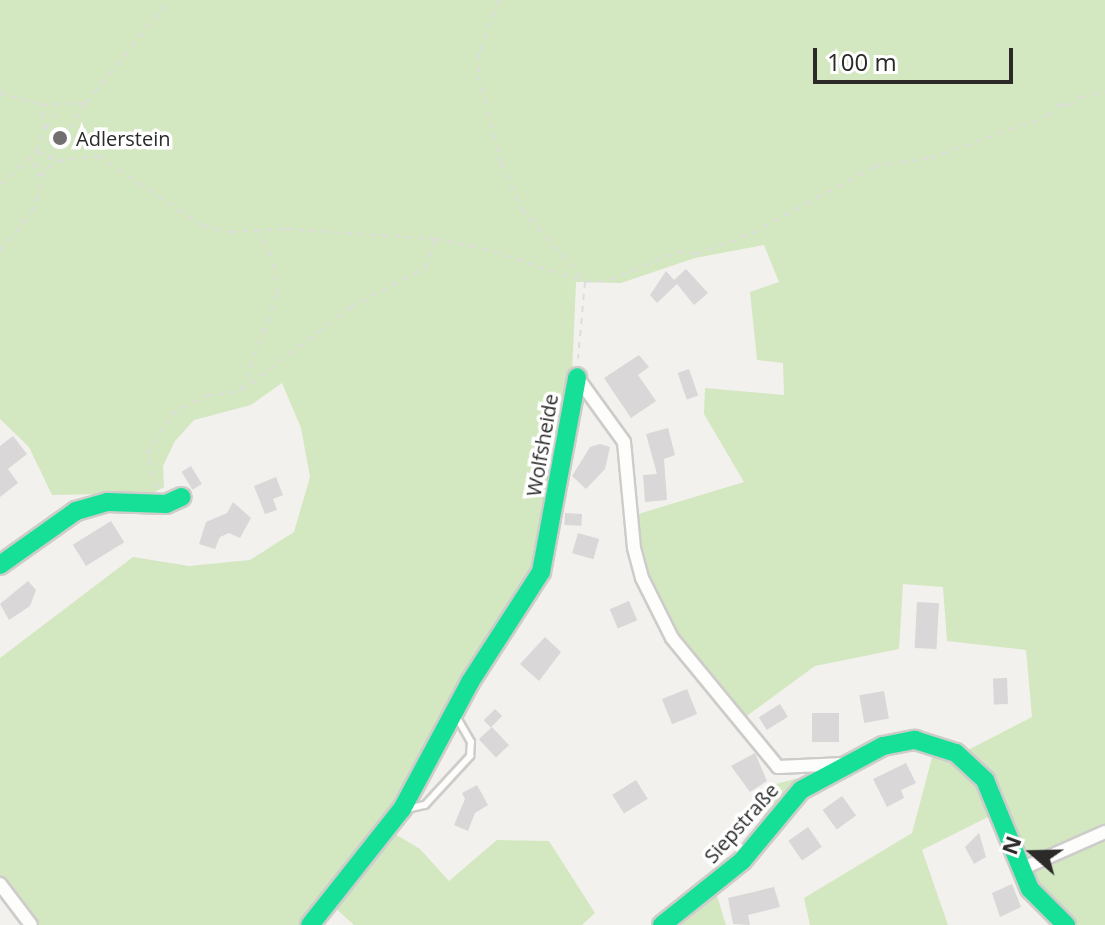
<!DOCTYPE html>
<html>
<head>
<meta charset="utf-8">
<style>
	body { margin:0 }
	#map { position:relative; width:1105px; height:925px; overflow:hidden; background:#f3f1ee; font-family:"Open Sans",sans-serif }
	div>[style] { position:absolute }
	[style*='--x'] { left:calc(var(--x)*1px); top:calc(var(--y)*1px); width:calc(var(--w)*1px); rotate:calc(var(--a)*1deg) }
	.green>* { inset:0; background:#d3e7c0 }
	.building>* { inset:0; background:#d9d7d7; transform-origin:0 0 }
	.path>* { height:2px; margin-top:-1px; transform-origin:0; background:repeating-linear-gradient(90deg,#dedddd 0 6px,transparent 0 12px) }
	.roads { filter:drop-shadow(2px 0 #ceccca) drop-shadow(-2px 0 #ceccca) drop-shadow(0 2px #ceccca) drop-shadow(0 -2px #ceccca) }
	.lane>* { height:6px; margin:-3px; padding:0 3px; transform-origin:3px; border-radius:3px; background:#fdfdfc }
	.street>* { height:12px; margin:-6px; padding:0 6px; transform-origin:6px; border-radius:6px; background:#fdfdfc }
	.fast>* { height:18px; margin:-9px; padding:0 9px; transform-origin:9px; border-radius:9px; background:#16e098 }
	.dots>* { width:22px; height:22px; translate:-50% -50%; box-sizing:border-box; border:4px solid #fff; border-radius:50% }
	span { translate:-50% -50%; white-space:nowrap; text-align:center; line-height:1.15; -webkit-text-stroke:7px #fff; paint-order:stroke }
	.poi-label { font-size:20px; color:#2b2a29 }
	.left { translate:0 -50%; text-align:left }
	.street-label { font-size:20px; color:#2b2a29 }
	.north { position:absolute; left:993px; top:813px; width:80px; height:80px; -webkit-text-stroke:6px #fff; paint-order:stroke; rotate:290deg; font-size:22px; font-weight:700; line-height:32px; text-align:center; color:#2b2a29 }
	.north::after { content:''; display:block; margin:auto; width:28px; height:36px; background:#2b2a29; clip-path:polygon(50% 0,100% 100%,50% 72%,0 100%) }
	.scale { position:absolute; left:813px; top:48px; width:200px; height:36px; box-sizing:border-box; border:4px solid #2b2a29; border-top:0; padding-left:10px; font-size:24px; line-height:28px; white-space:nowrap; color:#2b2a29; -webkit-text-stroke:6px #fff; paint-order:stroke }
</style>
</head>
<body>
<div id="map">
	<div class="green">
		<i style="clip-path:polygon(0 0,1105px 0,1105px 925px,1076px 925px,1034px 882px,1029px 855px,1008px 809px,986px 771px,966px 751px,1032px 717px,1026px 650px,947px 641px,943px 587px,903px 584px,899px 649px,815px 666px,744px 718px,678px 632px,647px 572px,635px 515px,744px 482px,704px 414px,705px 388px,784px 395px,783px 363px,757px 360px,750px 292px,779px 282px,764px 245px,695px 258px,621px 283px,576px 282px,572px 374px,537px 567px,397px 802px,299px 925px,38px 925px,12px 888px,0 896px,0 658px,133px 557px,189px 566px,250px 560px,294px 532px,310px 477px,301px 428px,282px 383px,251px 405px,194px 420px,175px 441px,163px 466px,164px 487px,153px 493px,52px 495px,29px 447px,0 419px)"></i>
		<i style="clip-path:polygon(934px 750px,963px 766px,983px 786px,994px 814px,922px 850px,948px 925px,810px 925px,804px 898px,912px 833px)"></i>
		<i style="clip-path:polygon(821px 772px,757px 833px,776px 784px)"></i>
		<i style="clip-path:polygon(395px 834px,420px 849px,449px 881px,497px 840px,549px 841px,595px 913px,582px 925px,354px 925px,334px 907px)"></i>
		<i style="clip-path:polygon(717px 896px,726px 925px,681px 925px,716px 896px)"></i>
	</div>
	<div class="building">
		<i style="clip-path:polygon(686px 269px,708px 293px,694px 305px,677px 284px,657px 303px,650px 295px,666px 271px,674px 280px)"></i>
		<i style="clip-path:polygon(639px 355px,649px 367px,638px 375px,656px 401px,631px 418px,604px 378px)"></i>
		<i style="left:689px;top:369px;width:28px;height:12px;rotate:71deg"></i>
		<i style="clip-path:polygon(668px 428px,675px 455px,664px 459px,667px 500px,645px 502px,643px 475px,657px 474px,646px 434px)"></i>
		<i style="clip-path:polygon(13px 436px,27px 454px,8px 469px,18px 483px,0 497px,0 446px)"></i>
		<i style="clip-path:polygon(600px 444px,610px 447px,605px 469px,586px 489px,572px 476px,590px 447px)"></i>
		<i style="left:191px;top:466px;width:21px;height:11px;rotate:59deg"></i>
		<i style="clip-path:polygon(276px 477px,283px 495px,273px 499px,277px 510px,265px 514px,254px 486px)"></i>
		<i style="clip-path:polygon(233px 502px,251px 518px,240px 538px,229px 533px,220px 537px,215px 549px,199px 544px,206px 522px,227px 513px)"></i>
		<i style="left:565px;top:513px;width:17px;height:12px;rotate:3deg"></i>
		<i style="left:111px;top:521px;width:25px;height:45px;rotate:58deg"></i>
		<i style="left:578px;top:533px;width:22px;height:21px;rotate:16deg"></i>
		<i style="clip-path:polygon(28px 581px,36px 590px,30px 606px,9px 620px,0 604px)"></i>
		<i style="left:629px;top:601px;width:21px;height:21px;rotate:67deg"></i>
		<i style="left:917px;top:602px;width:22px;height:46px;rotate:3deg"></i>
		<i style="clip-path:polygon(545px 637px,561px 652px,539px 681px,520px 664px)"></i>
		<i style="left:1007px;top:678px;width:26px;height:14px;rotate:88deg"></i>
		<i style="left:687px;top:689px;width:27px;height:27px;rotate:68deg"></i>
		<i style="left:884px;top:691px;width:28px;height:25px;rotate:80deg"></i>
		<i style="left:780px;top:704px;width:15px;height:25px;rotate:58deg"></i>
		<i style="left:495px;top:709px;width:10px;height:16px;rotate:45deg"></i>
		<i style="left:839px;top:713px;width:29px;height:27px;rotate:90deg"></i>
		<i style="left:492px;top:727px;width:25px;height:18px;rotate:47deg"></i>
		<i style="clip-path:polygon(755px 753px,767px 781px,750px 792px,731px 766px)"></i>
		<i style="clip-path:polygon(906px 763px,916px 783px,901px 790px,904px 798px,887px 807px,873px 779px)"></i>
		<i style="left:636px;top:780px;width:22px;height:28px;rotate:58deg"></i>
		<i style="clip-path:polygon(477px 785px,488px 805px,475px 813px,468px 831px,454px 825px,465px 799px,462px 793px)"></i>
		<i style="left:842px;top:796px;width:24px;height:24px;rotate:54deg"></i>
		<i style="left:808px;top:827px;width:24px;height:24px;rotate:55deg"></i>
		<i style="clip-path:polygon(979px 833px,986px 857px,974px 864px,965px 847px)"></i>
		<i style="clip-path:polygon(1012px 884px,1021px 907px,1000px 917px,992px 893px)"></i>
		<i style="clip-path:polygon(774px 887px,780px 907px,748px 915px,750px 925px,733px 924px,728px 898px)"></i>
	</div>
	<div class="path">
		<i style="--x:499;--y:0;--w:58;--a:110.3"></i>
		<i style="--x:479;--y:54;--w:22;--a:90"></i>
		<i style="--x:479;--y:76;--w:90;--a:75.8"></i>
		<i style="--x:501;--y:163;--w:51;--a:65.5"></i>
		<i style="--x:522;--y:209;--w:96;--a:49.2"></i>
		<i style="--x:585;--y:282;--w:77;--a:95.2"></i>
		<i style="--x:0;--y:93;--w:44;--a:15.9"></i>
		<i style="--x:42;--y:105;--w:44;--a:-2.6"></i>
		<i style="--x:86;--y:103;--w:132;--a:-51.1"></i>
		<i style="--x:46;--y:129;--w:25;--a:-56"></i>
		<i style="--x:37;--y:152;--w:22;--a:22"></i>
		<i style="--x:49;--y:159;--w:66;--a:-56.8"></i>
		<i style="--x:37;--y:176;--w:26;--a:-36"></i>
		<i style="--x:58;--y:161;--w:40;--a:-7.1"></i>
		<i style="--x:98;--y:156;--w:126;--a:33.7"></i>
		<i style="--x:203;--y:226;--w:28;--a:13"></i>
		<i style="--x:230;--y:232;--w:56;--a:-3.1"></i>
		<i style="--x:286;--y:229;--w:149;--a:3.8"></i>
		<i style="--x:435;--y:239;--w:48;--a:10.8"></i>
		<i style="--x:482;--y:248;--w:108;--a:18.3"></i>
		<i style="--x:585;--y:282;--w:25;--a:-5"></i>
		<i style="--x:610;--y:280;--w:73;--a:-22.7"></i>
		<i style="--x:677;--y:252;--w:19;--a:6"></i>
		<i style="--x:696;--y:254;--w:61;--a:-20.2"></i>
		<i style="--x:753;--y:233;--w:139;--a:-28.8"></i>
		<i style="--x:875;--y:166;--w:56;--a:-8.3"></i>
		<i style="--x:930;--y:158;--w:124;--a:-19.7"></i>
		<i style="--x:1047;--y:116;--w:18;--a:-43"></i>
		<i style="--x:1060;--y:104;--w:9;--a:13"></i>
		<i style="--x:1069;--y:106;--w:14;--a:-39"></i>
		<i style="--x:1080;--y:97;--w:25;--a:-11"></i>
		<i style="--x:0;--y:185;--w:49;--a:-42.5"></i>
		<i style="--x:36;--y:152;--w:24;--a:-68"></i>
		<i style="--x:45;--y:130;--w:24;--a:-97"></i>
		<i style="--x:0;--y:251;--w:50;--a:-50.6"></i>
		<i style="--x:32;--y:212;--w:37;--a:-70"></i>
		<i style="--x:45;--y:177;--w:22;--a:-129"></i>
		<i style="--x:242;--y:390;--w:103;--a:-69.6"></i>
		<i style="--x:278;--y:293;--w:39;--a:-100"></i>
		<i style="--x:271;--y:255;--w:26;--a:-119"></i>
		<i style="--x:157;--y:488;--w:35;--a:-106"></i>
		<i style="--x:147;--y:454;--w:47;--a:-58"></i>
		<i style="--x:172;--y:414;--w:38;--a:-28"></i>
		<i style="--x:206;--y:396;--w:35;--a:-8"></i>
		<i style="--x:241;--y:391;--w:137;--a:-37.3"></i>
		<i style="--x:350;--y:308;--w:85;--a:-28.1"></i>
		<i style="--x:425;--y:268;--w:30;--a:-70"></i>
	</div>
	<div class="roads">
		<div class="lane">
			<i style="--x:407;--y:809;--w:18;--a:-13"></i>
			<i style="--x:425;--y:805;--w:67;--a:-47.4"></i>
			<i style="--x:470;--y:756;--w:14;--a:-86"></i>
			<i style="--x:471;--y:742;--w:30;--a:-120"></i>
		</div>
		<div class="street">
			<i style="--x:577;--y:377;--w:80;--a:54.1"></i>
			<i style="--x:624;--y:442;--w:106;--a:84.6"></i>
			<i style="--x:634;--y:548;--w:31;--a:75"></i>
			<i style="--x:642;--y:578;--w:67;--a:63.4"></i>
			<i style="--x:672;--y:638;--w:167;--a:50.6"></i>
			<i style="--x:778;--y:767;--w:66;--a:-2.6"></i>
			<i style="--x:1021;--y:869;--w:92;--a:-23.8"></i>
			<i style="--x:0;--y:884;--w:51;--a:52.9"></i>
		</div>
		<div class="fast">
			<i style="--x:0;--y:565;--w:93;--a:-35.4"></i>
			<i style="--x:76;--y:511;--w:33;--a:-16"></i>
			<i style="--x:108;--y:502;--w:58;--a:2"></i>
			<i style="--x:166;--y:504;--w:17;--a:-24"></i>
			<i style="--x:310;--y:925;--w:148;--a:-51.6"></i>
			<i style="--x:402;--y:809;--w:144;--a:-61.8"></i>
			<i style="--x:470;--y:682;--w:131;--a:-57.2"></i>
			<i style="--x:541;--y:572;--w:198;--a:-79.5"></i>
			<i style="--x:662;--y:925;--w:102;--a:-38.7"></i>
			<i style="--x:742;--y:861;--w:92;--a:-50.3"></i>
			<i style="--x:801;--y:790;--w:93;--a:-28.2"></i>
			<i style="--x:883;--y:746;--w:33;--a:-11"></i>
			<i style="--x:915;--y:740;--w:43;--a:17.6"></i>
			<i style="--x:956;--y:753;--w:40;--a:43"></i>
			<i style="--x:985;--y:780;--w:118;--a:67.6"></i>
			<i style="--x:1030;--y:889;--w:51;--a:45"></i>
		</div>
	</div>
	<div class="dots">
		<i style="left:60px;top:138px;background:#71706e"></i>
	</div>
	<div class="poi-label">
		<span class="left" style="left:76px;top:138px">Adlerstein</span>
	</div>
	<div class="street-label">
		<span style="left:542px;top:445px;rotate:-80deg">Wolfsheide</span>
		<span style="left:741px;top:823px;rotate:-48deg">Siepstraße</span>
	</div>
	<div class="north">N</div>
	<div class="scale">100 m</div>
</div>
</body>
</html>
